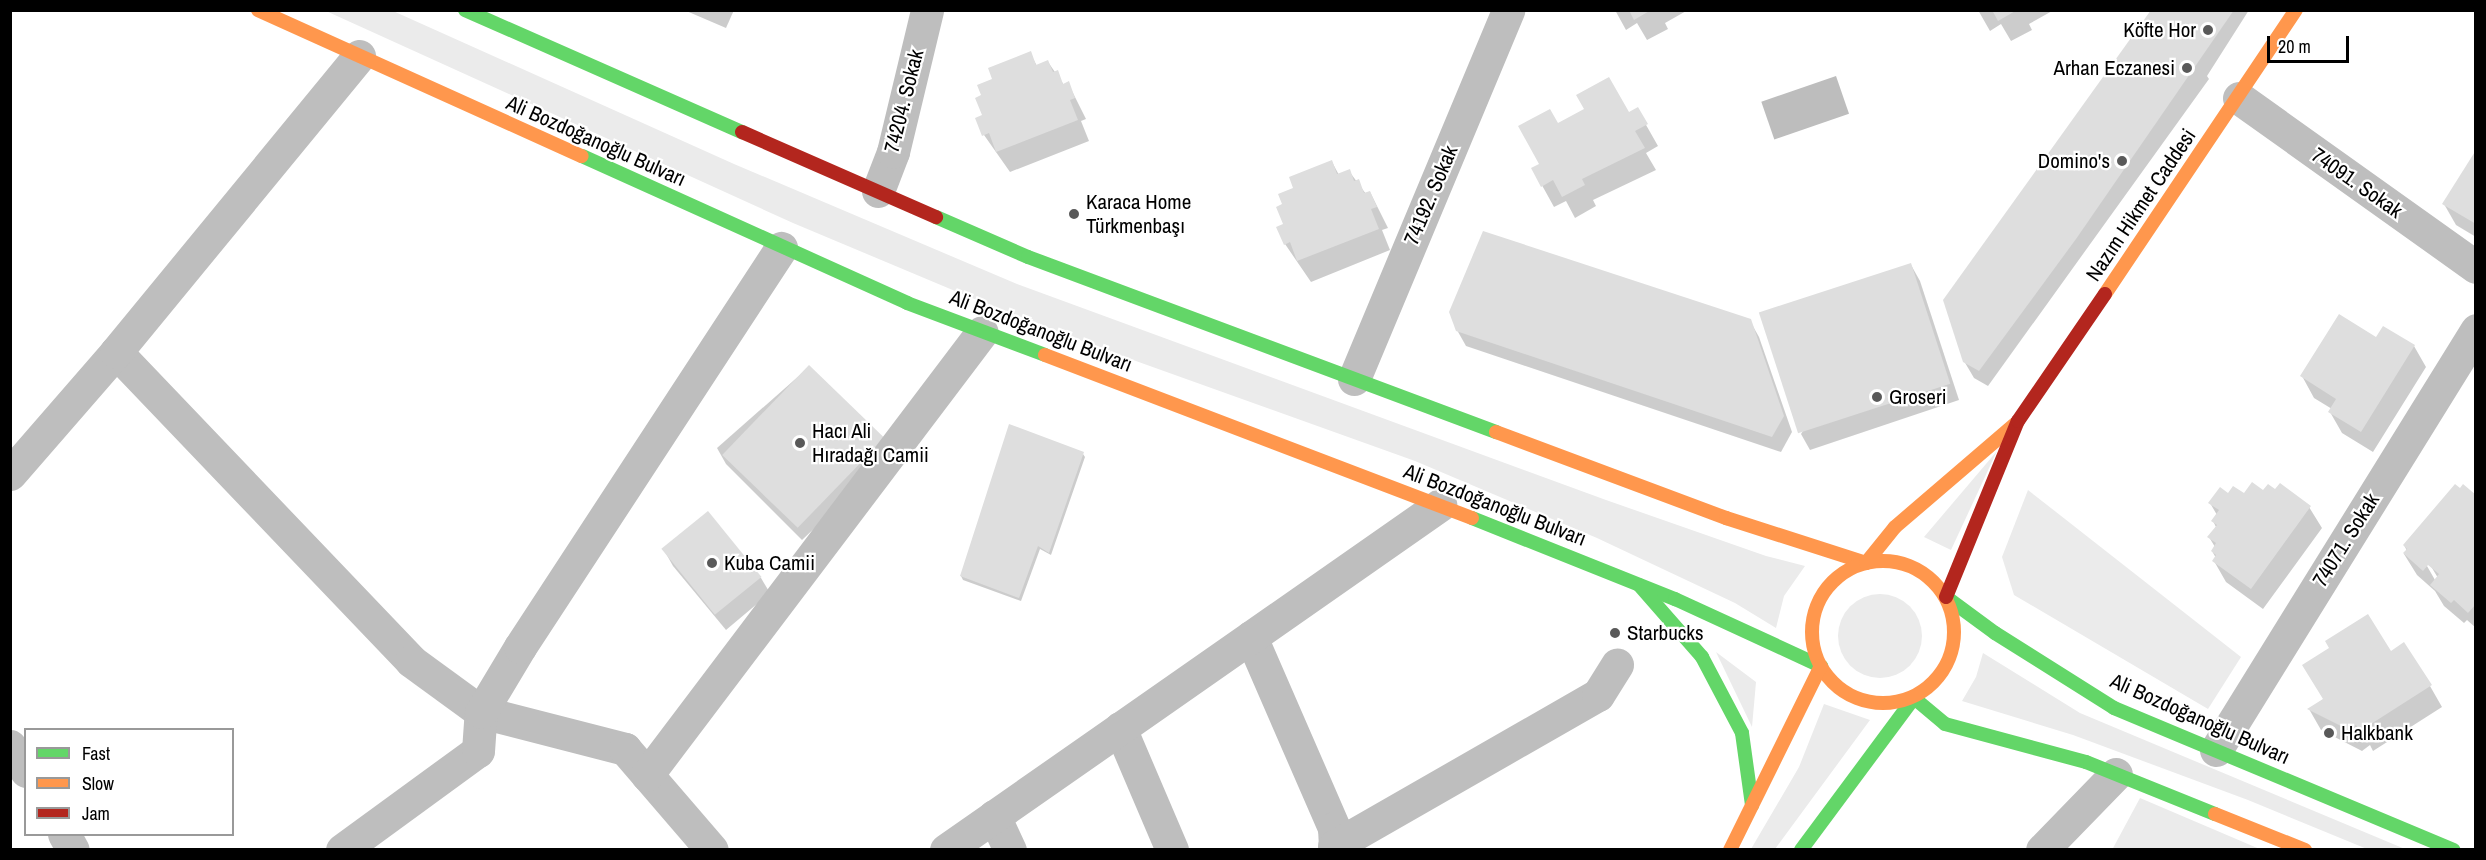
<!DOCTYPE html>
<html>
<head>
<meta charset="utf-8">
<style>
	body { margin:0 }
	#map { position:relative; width:2486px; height:860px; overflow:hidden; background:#fff; font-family:"Archivo Narrow",sans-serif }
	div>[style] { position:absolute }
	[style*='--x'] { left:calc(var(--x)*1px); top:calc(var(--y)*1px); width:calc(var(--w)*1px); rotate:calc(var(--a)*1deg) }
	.green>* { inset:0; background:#ebebeb }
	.round { border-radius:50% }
	.water>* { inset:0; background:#bdbdbd; transform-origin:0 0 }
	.shadow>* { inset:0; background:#0003 }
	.building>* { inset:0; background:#dedede; transform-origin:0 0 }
	.street>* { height:33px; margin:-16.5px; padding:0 16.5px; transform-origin:16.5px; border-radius:16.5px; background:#bebebe }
	.fast>* { height:14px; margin:-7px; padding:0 7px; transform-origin:7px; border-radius:7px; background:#63d668 }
	.slow>* { height:14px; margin:-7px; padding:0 7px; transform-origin:7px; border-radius:7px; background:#ff974d }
	.slow>.ring { margin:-7px; padding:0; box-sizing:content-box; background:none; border:14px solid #ff974d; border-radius:50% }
	.jam>* { height:14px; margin:-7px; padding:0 7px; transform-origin:7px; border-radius:7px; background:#b3261e }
	.dots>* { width:16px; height:16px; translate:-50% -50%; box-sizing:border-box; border:3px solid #fff; border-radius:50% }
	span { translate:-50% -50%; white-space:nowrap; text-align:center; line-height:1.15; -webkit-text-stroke:4.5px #fff; paint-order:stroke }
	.poi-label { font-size:21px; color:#000 }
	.right { translate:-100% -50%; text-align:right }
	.left { translate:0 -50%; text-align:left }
	.street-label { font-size:21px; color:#000 }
	.frame { position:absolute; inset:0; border:12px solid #000; pointer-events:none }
	.legend { position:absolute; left:24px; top:728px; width:210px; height:108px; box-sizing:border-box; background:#fff; border:2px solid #999; margin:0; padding:8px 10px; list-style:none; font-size:18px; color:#000 }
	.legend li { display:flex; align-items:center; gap:12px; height:30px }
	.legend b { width:30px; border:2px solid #999 }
	.scale { position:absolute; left:2267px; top:36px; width:82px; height:27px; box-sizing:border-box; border:3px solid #000; border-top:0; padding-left:8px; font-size:18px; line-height:21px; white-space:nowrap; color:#000; -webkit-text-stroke:4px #fff; paint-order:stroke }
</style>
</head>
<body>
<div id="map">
	<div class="green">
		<i style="clip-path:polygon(326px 11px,393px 11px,734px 164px,1017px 284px,1606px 500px,1766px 556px,1805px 566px,1784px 596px,1776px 628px,1735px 603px,1597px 538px,1415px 461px,1108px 351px,967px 296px,793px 223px)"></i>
		<i style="clip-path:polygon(1997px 451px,1951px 550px,1924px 537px)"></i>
		<i style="clip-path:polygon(2028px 490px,2241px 657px,2208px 709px,2014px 595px,2002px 557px)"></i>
		<i class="round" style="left:1838px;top:594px;width:84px;height:84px"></i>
		<i style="clip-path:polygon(1716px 652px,1756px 682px,1752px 727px)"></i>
		<i style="clip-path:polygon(1983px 653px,2080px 713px,2405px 849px,2367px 849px,2248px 800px,2073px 735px,1962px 701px,1976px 677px)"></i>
		<i style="clip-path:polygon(1824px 704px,1870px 720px,1775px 849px,1751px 849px,1799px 767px)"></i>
		<i style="clip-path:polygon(2140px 798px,2262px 850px,2112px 850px)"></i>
	</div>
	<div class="water">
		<i style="left:1836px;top:76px;width:40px;height:79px;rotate:71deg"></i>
	</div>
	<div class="shadow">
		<i style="clip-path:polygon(684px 10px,734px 10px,726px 28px)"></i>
		<i style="clip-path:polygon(1615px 10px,1688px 10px,1665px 23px,1668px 29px,1647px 40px,1637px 23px,1626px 30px)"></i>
		<i style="clip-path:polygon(1978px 10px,2054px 10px,2029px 24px,2032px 30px,2011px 41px,2001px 24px,1990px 31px)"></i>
		<i style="clip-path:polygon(2153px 10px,2249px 10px,2207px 76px,2209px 79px,1988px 386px,1974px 378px,1964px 361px)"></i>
		<i style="clip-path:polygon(1030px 53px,1037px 66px,1048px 62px,1064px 85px,1068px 83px,1086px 119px,1081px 121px,1089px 141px,1010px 172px,984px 135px,983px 96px,994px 80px)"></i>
		<i style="clip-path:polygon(1637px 109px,1658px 146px,1646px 153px,1656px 170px,1593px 200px,1596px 206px,1575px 218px,1566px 201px,1554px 207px,1533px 169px,1541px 164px,1558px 125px,1628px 114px)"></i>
		<i style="clip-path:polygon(2476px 153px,2476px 237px,2456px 225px,2444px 204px)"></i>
		<i style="clip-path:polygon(1332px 162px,1339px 175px,1349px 171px,1366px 194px,1370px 192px,1388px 228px,1382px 230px,1390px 250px,1311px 282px,1285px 244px,1284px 205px,1295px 189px)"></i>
		<i style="clip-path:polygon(1911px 265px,1920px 281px,1959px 400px,1810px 450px,1801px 434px)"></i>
		<i style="clip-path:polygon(1750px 321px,1759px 337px,1792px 432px,1781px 452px,1466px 346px,1457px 330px)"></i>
		<i style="clip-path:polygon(2377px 339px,2414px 346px,2426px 367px,2373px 452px,2342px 433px,2330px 412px,2332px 409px,2314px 398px,2302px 376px)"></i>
		<i style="clip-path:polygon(809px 367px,892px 455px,802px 540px,726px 464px,717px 448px)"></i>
		<i style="clip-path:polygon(1083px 454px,1085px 457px,1051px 555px,1040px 549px,1021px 601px,963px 580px,961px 576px)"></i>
		<i style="clip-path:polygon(2276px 492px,2309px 507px,2322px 528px,2263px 609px,2226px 582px,2214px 561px,2216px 558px,2212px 551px,2215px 547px,2209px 537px,2216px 527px,2213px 521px,2217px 515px,2210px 503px,2228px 495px)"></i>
		<i style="clip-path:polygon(evenodd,2476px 497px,2476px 628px,2467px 620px,2464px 623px,2444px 606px,2435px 591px,2417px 575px,2404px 554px,2407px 551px,2404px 545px,2476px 497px,2426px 558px,2438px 578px,2435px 580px,2423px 559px,2426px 558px)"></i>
		<i style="clip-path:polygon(664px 550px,761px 578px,770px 593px,726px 630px,673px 566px)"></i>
		<i style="clip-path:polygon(2391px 653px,2430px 686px,2442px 707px,2373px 751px,2370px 745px,2362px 751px,2321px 730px,2309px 709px)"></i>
	</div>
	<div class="building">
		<i style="clip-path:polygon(1629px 10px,1651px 10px,1634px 20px)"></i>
		<i style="clip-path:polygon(1992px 10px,2017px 10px,1998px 21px)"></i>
		<i style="clip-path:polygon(2151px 10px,2234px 10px,2076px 239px,1979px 371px,1963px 362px,1943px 300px)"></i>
		<i style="clip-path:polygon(1031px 51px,1036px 65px,1048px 60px,1053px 72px,1058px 70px,1063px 84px,1069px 81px,1075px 98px,1070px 100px,1078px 120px,996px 152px,989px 133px,982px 136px,975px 118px,982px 115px,975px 98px,981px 95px,977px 85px,992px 79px,988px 68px)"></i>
		<i style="clip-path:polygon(1609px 77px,1629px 112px,1638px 107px,1648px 124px,1635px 131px,1645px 148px,1582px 179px,1585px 185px,1562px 197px,1553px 180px,1541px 187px,1531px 168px,1539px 164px,1518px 126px,1550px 109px,1558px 123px,1584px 109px,1576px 95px)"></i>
		<i style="clip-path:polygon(2476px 150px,2476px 224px,2442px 204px)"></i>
		<i style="clip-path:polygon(1332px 160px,1337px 174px,1350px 169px,1354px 181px,1359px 179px,1364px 193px,1370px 191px,1377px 207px,1371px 209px,1379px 229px,1297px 261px,1290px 242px,1284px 245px,1276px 227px,1283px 224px,1276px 207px,1282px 204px,1278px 194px,1293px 188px,1289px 177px)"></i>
		<i style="clip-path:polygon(1483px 231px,1751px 319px,1784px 416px,1772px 437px,1456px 331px,1449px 312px)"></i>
		<i style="left:1911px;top:263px;width:127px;height:160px;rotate:72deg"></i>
		<i style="clip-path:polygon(2339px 314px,2376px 337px,2383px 326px,2415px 345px,2361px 432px,2328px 412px,2336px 399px,2300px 376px)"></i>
		<i style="left:809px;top:365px;width:105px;height:125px;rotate:44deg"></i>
		<i style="clip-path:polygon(1009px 424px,1084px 452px,1049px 553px,1038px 546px,1019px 598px,960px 576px)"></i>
		<i style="clip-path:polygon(2252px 482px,2263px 490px,2268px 484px,2275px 489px,2280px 483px,2311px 506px,2251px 589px,2212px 561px,2216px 555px,2211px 551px,2216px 543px,2207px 537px,2217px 525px,2211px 521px,2219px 510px,2208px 503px,2220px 487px,2228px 493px,2233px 486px,2244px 493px)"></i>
		<i style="clip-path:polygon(2455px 484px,2460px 488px,2463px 484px,2476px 495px,2476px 604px,2468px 613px,2454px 600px,2451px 603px,2430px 585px,2439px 574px,2428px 565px,2423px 571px,2403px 553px,2407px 549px,2403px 545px)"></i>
		<i style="left:708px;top:511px;width:85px;height:60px;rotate:51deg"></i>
		<i style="clip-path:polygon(2368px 614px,2391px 651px,2404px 642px,2432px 685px,2360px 731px,2356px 725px,2349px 730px,2307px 709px,2323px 699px,2302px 665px,2329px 648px,2325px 641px)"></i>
	</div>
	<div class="street">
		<i style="--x:2239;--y:98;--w:291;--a:35.5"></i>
		<i style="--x:878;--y:191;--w:42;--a:-69"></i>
		<i style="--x:893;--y:152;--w:146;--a:-76.5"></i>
		<i style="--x:116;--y:352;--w:427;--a:46.3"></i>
		<i style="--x:411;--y:661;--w:87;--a:36.1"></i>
		<i style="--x:481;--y:712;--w:149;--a:14.4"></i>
		<i style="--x:625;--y:749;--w:133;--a:49.3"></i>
		<i style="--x:1354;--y:379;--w:400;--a:-67.3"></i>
		<i style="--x:10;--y:474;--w:162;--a:-49"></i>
		<i style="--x:116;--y:352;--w:383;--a:-50.6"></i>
		<i style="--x:1251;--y:637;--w:208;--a:66.5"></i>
		<i style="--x:1334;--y:828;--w:22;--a:87"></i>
		<i style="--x:1120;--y:728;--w:133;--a:66.9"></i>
		<i style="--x:10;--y:746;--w:30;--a:57"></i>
		<i style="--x:2216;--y:750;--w:494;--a:-58.2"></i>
		<i style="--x:647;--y:775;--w:555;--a:-52.9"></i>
		<i style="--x:994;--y:816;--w:38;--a:65"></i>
		<i style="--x:64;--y:834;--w:18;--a:61"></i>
		<i style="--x:1334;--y:846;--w:304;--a:-29.8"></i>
		<i style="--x:1598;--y:695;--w:36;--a:-58"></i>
		<i style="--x:342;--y:850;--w:168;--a:-36.1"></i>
		<i style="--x:478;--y:751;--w:39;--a:-86"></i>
		<i style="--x:481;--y:712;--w:76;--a:-59"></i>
		<i style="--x:520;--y:647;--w:477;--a:-56.8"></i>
		<i style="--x:946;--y:850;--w:603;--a:-34.93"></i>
		<i style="--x:2042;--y:850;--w:106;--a:-45.8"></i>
	</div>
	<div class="fast">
		<i style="--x:465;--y:10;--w:303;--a:23.8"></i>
		<i style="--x:582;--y:156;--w:357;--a:24.3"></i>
		<i style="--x:907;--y:303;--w:147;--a:20.6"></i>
		<i style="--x:936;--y:217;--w:100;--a:23.5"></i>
		<i style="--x:1028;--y:257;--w:500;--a:20.5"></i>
		<i style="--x:1472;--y:518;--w:219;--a:21.8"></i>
		<i style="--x:1675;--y:599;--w:161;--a:24.7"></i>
		<i style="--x:1639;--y:585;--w:96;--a:48.8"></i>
		<i style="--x:1702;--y:657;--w:86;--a:62.2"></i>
		<i style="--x:1742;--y:733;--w:73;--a:82.1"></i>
		<i style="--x:1946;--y:597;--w:61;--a:36.3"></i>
		<i style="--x:1995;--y:633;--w:141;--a:32.2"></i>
		<i style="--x:2114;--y:708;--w:368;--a:22.7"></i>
		<i style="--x:1914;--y:698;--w:40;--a:40"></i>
		<i style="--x:1945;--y:724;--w:146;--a:15.1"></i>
		<i style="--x:2086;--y:762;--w:139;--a:22"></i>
		<i style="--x:1801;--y:850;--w:189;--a:-53.4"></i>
	</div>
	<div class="slow">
		<i style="--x:258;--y:10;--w:355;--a:24.3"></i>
		<i style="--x:2105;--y:294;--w:342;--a:-56.1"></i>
		<i style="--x:1045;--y:355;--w:457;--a:20.9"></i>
		<i style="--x:1496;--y:432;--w:246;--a:20.5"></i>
		<i style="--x:1726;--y:518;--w:147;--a:17.8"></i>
		<i class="ring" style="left:1812px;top:561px;width:128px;height:128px"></i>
		<i style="--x:1866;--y:563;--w:46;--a:-51.1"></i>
		<i style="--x:1895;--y:527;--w:158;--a:-40.6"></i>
		<i style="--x:2215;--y:814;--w:97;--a:21.8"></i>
		<i style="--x:1730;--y:850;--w:205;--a:-63.7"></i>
	</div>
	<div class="jam">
		<i style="--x:742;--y:132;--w:212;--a:23.7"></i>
		<i style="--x:1946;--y:597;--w:190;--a:-67.8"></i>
		<i style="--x:2018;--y:421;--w:154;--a:-55.6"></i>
	</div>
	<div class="dots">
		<i style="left:2208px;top:30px;background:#595959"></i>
		<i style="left:2187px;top:68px;background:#595959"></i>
		<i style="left:2122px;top:161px;background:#595959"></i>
		<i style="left:1074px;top:214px;background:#595959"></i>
		<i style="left:1877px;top:397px;background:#595959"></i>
		<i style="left:800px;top:443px;background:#595959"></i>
		<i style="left:712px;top:563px;background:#595959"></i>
		<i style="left:1615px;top:633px;background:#595959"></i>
		<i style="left:2329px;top:733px;background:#595959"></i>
	</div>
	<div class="poi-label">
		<span class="right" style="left:2196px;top:30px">Köfte Hor</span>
		<span class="right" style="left:2175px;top:68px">Arhan Eczanesi</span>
		<span class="right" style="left:2110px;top:161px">Domino's</span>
		<span class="left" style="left:1086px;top:214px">Karaca Home<br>Türkmenbaşı</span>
		<span class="left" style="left:1889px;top:397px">Groseri</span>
		<span class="left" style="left:812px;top:443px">Hacı Ali<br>Hıradağı Camii</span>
		<span class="left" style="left:724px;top:563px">Kuba Camii</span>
		<span class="left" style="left:1627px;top:633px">Starbucks</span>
		<span class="left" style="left:2341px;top:733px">Halkbank</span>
	</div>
	<div class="street-label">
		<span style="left:904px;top:101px;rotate:-76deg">74204. Sokak</span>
		<span style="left:596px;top:141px;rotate:24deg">Ali Bozdoğanoğlu Bulvarı</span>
		<span style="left:2357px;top:183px;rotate:35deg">74091. Sokak</span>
		<span style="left:1431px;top:195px;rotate:-67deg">74192. Sokak</span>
		<span style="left:2141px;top:205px;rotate:-56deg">Nazım Hikmet Caddesi</span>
		<span style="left:1041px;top:331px;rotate:21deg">Ali Bozdoğanoğlu Bulvarı</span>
		<span style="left:1495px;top:505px;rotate:21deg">Ali Bozdoğanoğlu Bulvarı</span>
		<span style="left:2346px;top:540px;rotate:-58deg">74071. Sokak</span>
		<span style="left:2200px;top:719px;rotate:24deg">Ali Bozdoğanoğlu Bulvarı</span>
	</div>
	<div class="frame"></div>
	<ul class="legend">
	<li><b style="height:8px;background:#63d668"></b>Fast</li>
	<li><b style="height:8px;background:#ff974d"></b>Slow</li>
	<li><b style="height:8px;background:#b3261e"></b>Jam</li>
	</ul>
	<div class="scale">20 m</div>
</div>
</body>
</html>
